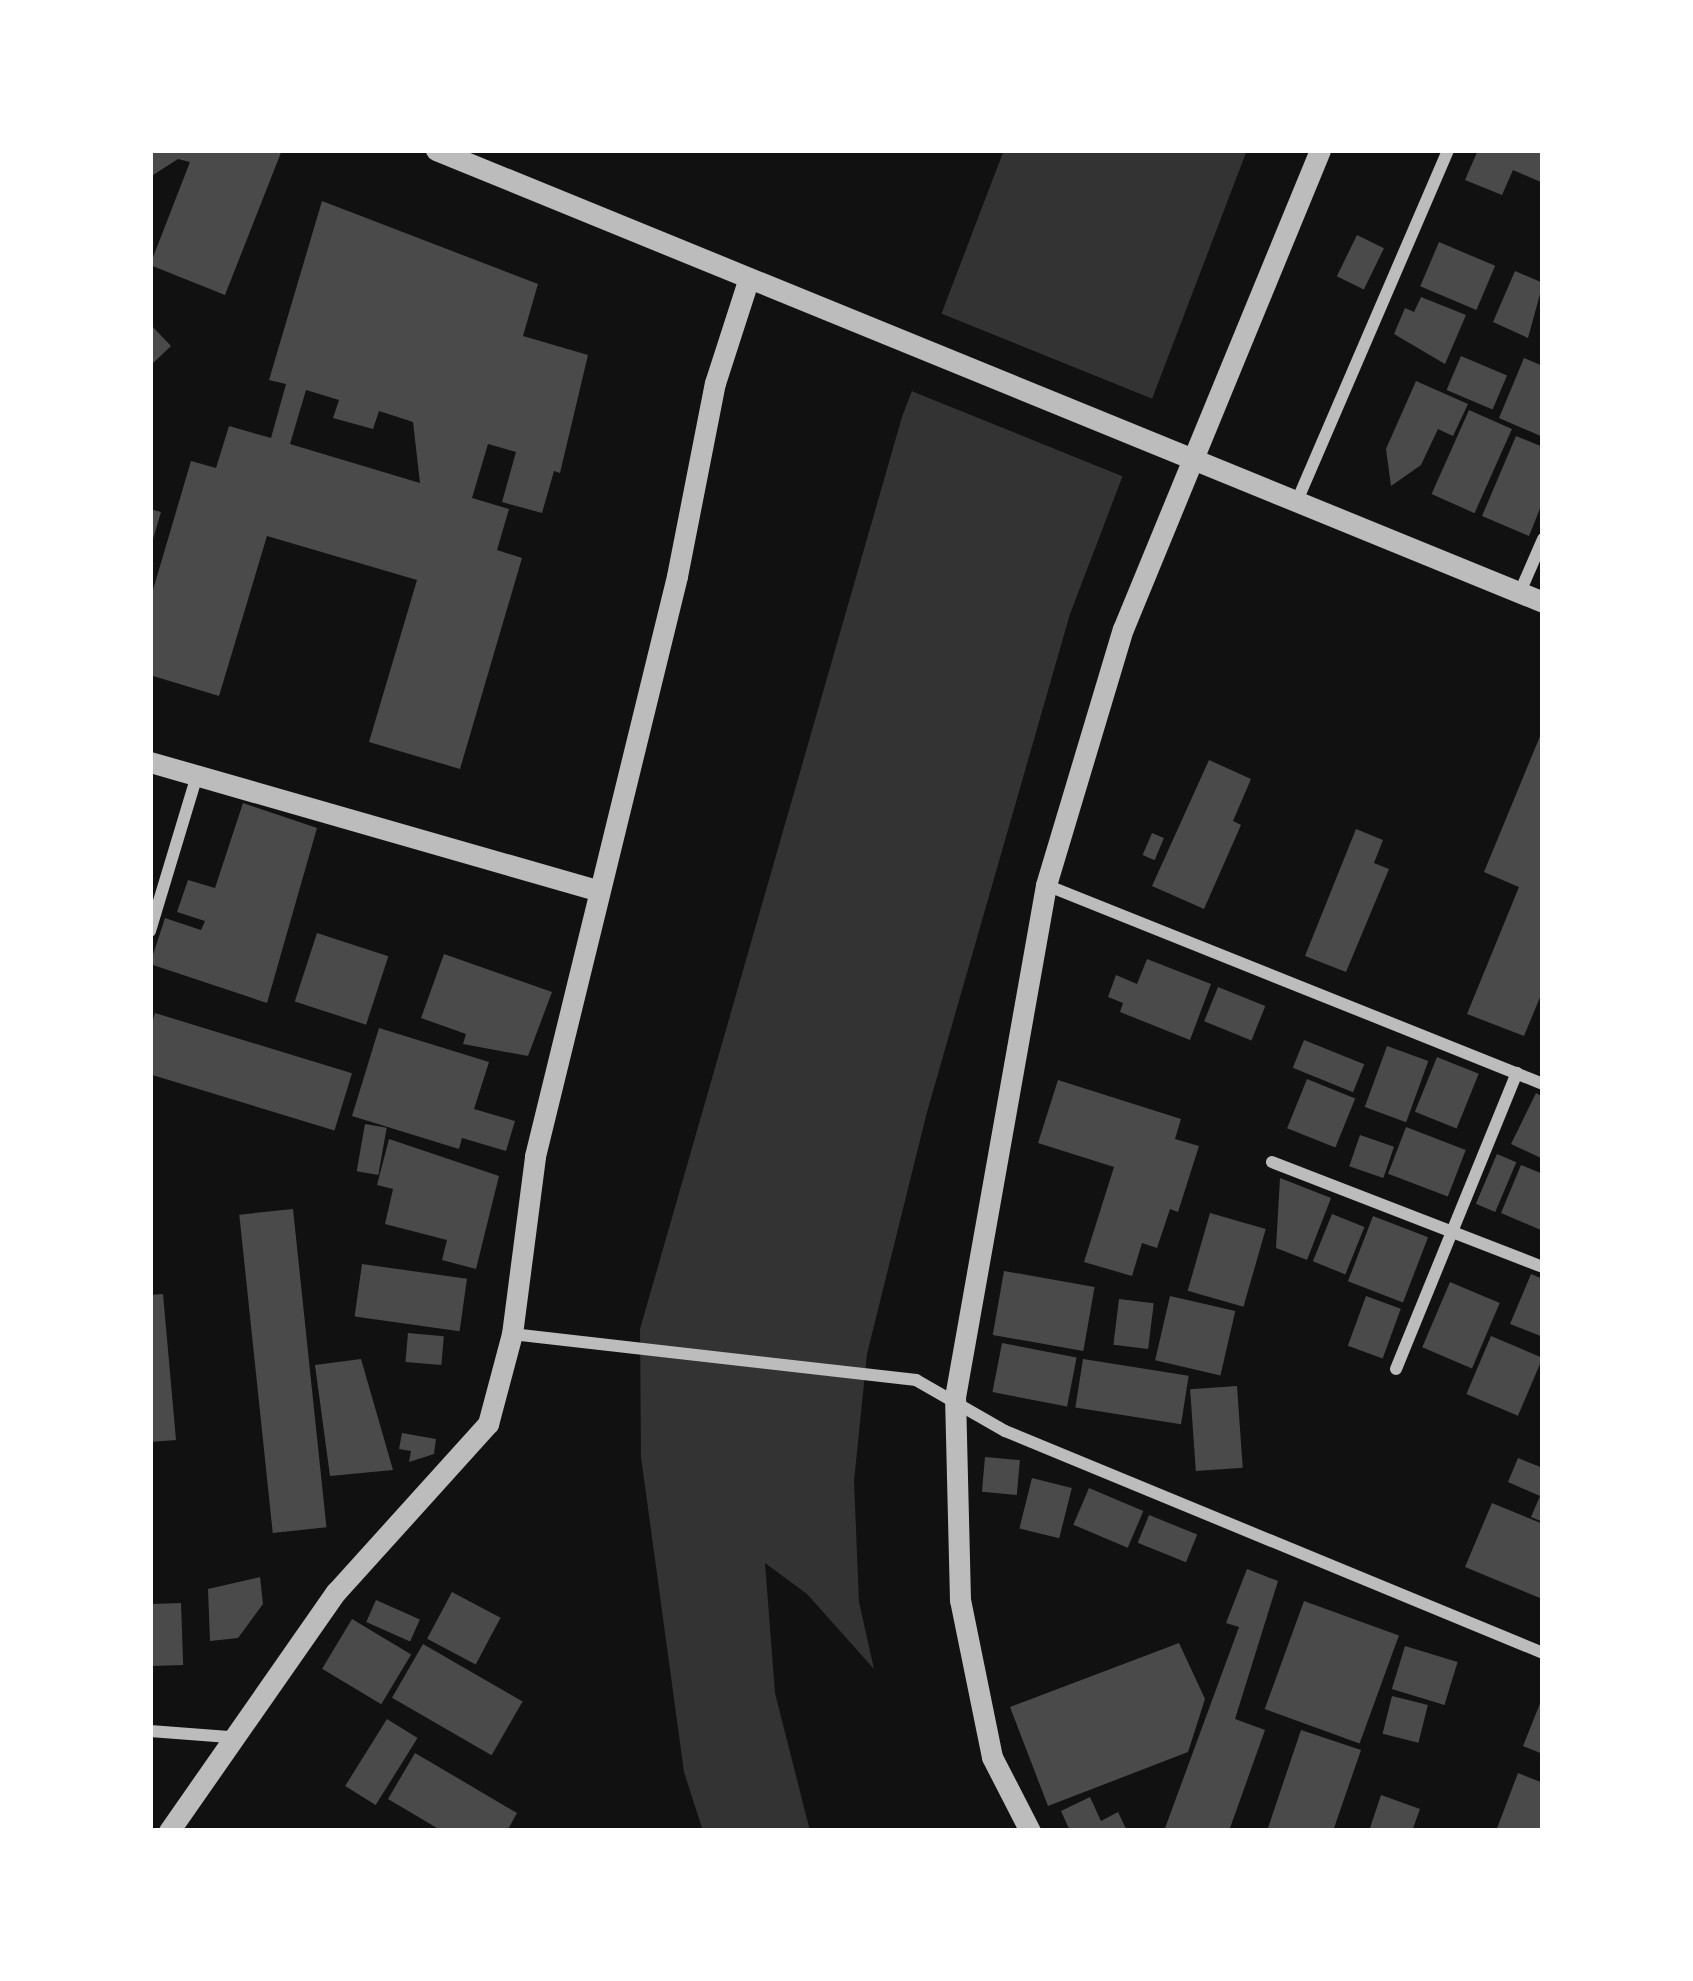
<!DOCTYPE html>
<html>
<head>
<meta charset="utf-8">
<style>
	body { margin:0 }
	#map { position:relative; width:1693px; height:1981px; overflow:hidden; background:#111; font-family:"Noto Sans",sans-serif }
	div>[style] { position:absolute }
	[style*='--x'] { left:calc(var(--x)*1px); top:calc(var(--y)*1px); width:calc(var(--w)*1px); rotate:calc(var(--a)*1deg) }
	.water>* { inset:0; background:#333 }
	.pier>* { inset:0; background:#111; transform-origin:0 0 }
	.building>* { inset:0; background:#4a4a4a; transform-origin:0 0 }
	.minor>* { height:12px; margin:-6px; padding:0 6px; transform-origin:6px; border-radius:6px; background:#bcbcbc }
	.tertiary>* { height:21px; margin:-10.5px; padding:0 10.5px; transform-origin:10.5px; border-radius:10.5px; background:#bcbcbc }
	span { translate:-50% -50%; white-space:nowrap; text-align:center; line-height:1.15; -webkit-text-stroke:12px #fff; paint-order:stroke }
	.frame { position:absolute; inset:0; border:153px solid #fff; pointer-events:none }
</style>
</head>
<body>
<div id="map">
	<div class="water">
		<i style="clip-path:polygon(1004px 150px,1247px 150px,1070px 614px,927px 1112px,867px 1354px,854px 1481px,859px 1602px,874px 1669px,807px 1594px,765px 1563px,775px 1693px,810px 1831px,703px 1831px,684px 1772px,641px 1457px,640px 1329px,902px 417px)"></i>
	</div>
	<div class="pier">
		<i style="left:935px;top:311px;width:237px;height:83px;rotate:22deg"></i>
	</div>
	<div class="building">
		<i style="clip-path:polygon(150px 150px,282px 150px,225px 295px,150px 265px,190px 162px,178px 159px,150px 177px)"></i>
		<i style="clip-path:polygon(1478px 150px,1543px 150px,1543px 183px,1513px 170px,1502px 195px,1465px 180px)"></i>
		<i style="clip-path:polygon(evenodd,322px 201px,538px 284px,523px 336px,588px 355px,560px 473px,554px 471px,542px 513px,502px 502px,516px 452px,488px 444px,472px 498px,509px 509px,497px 550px,522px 558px,460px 769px,369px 742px,417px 580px,267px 536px,219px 696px,150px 675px,150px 600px,191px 461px,216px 468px,229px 426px,271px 438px,286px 384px,269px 380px,322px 201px,306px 390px,339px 400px,333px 418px,373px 429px,379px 411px,413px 422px,420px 483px,290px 444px,306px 390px)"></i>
		<i style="left:1357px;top:235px;width:30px;height:46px;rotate:26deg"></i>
		<i style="left:1439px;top:242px;width:61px;height:48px;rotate:23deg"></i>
		<i style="clip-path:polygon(1515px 271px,1543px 283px,1528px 338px,1493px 322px)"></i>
		<i style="clip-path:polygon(1421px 297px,1466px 315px,1445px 364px,1394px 334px,1405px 308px,1414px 312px)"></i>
		<i style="clip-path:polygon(150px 324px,171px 346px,150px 366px)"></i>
		<i style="left:1461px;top:356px;width:50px;height:37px;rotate:23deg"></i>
		<i style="clip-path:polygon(1524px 358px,1543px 366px,1543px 437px,1499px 418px)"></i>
		<i style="clip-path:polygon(1416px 381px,1468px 404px,1453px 436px,1438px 429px,1421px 465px,1391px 486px,1386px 449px)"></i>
		<i style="left:1469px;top:410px;width:47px;height:92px;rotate:24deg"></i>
		<i style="clip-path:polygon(1516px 436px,1543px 447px,1543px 501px,1529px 536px,1482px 516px)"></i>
		<i style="clip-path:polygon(150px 509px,161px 512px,151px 546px,150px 546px)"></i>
		<i style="clip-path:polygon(1543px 729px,1543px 990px,1524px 1036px,1467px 1014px,1519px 887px,1484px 872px)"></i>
		<i style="clip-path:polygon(1209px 760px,1251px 779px,1233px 821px,1241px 825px,1204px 909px,1152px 886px)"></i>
		<i style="clip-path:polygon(243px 803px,317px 828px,267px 1003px,150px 964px,165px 918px,201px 930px,205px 921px,177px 912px,188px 880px,215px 888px)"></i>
		<i style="clip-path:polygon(1356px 829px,1383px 840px,1374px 863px,1389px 869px,1346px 972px,1305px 956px)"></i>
		<i style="left:1152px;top:833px;width:13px;height:24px;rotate:23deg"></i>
		<i style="left:317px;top:933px;width:75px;height:72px;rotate:18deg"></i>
		<i style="clip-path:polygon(444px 954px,552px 992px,528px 1056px,463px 1044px,466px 1034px,421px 1018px)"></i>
		<i style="clip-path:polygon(1147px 959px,1211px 984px,1190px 1040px,1120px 1012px,1123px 1003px,1108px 997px,1116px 975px,1137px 984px)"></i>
		<i style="left:1218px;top:987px;width:51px;height:37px;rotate:22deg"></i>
		<i style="left:155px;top:1013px;width:206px;height:60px;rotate:17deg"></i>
		<i style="clip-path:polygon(379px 1028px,489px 1062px,474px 1109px,515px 1121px,506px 1151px,462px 1138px,459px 1149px,352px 1116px)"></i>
		<i style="left:1304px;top:1040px;width:65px;height:30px;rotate:22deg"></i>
		<i style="left:1387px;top:1046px;width:44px;height:65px;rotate:20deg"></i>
		<i style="left:1437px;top:1057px;width:45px;height:59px;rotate:22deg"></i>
		<i style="left:1307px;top:1079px;width:52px;height:53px;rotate:22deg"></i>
		<i style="clip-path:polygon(1058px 1080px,1181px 1119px,1175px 1139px,1199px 1146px,1178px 1212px,1170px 1209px,1157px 1248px,1142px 1243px,1132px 1276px,1084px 1262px,1114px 1167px,1038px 1143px)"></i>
		<i style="clip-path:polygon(1536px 1093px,1543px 1097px,1543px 1159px,1511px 1144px)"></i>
		<i style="left:365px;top:1124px;width:22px;height:48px;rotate:10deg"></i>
		<i style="left:1406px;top:1127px;width:64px;height:50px;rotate:21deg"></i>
		<i style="left:1360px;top:1135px;width:36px;height:33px;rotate:19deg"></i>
		<i style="clip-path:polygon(389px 1139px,499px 1176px,476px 1269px,442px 1260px,447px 1240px,385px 1224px,393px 1189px,377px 1185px)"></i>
		<i style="left:1497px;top:1154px;width:21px;height:54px;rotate:23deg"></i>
		<i style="clip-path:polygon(1521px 1165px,1543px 1174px,1543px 1231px,1501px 1213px)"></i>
		<i style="clip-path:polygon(1280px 1178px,1331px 1198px,1307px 1260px,1276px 1248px)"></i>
		<i style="left:293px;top:1209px;width:320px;height:54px;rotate:84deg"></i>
		<i style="left:1210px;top:1213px;width:58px;height:81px;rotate:16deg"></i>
		<i style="left:1332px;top:1214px;width:35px;height:51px;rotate:22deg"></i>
		<i style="left:1373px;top:1216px;width:59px;height:70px;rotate:21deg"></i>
		<i style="left:362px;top:1264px;width:106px;height:53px;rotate:8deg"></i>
		<i style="left:1004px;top:1271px;width:92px;height:65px;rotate:10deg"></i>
		<i style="clip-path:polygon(1531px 1274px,1543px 1279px,1543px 1337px,1510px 1324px)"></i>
		<i style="left:1450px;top:1282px;width:54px;height:71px;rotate:23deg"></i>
		<i style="clip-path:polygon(163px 1294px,176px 1440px,150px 1442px,150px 1295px)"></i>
		<i style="left:1170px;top:1296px;width:67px;height:66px;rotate:13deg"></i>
		<i style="left:1366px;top:1296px;width:37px;height:53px;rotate:20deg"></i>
		<i style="left:1119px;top:1299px;width:35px;height:46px;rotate:7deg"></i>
		<i style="left:408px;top:1333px;width:36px;height:29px;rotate:5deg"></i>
		<i style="left:1491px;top:1336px;width:56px;height:63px;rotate:23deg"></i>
		<i style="left:1002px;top:1343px;width:76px;height:50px;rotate:11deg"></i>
		<i style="clip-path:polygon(361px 1359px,393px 1470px,330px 1476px,315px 1365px)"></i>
		<i style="left:1083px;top:1359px;width:107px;height:49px;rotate:9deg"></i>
		<i style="left:1237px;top:1386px;width:82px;height:47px;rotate:86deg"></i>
		<i style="clip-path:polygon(402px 1433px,436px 1439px,434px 1454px,409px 1462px,411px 1451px,399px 1449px)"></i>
		<i style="left:985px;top:1457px;width:35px;height:35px;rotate:5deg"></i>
		<i style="clip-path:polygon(1518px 1458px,1543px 1468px,1543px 1522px,1531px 1517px,1540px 1496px,1508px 1482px)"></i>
		<i style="left:1032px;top:1478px;width:41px;height:52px;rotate:14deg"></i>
		<i style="left:1089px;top:1488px;width:59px;height:40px;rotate:23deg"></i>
		<i style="clip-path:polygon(1492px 1503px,1543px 1524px,1540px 1598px,1465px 1567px)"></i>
		<i style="left:1149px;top:1515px;width:52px;height:30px;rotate:22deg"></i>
		<i style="clip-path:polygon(1247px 1569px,1278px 1581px,1235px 1719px,1265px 1730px,1229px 1831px,1164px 1831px,1239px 1627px,1226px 1623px)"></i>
		<i style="clip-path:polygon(260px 1577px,263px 1604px,238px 1638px,210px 1641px,208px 1589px)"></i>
		<i style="left:452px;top:1592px;width:55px;height:53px;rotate:28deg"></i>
		<i style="left:376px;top:1600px;width:48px;height:24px;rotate:24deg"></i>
		<i style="left:1304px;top:1601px;width:101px;height:115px;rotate:20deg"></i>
		<i style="left:181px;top:1603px;width:62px;height:31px;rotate:88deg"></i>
		<i style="left:352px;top:1619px;width:69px;height:58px;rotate:31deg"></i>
		<i style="clip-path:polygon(1179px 1643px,1205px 1699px,1188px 1752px,1048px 1806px,1010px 1707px)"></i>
		<i style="left:423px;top:1644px;width:115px;height:62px;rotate:30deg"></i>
		<i style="left:1405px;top:1646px;width:55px;height:45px;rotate:17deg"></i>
		<i style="left:1392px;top:1696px;width:37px;height:39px;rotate:14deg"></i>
		<i style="clip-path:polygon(1543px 1696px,1543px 1754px,1523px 1746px)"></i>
		<i style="left:387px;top:1719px;width:36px;height:79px;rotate:32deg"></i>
		<i style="clip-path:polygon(1301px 1730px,1361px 1750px,1333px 1831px,1267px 1831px)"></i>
		<i style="clip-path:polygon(415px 1753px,517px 1813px,507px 1831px,442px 1831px,388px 1799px)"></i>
		<i style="clip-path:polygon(1518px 1773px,1543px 1783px,1543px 1831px,1496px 1831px)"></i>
		<i style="clip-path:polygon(1381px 1795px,1420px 1809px,1412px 1831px,1369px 1831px)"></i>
		<i style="clip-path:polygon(1090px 1797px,1101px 1821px,1118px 1812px,1127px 1831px,1070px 1831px,1061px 1811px)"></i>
	</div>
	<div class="minor">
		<i style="--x:1297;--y:501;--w:382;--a:-66.7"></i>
		<i style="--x:1520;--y:592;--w:58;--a:-66.5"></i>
		<i style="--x:1046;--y:885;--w:535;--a:21.82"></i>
		<i style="--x:150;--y:931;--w:163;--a:-73.2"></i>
		<i style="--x:1272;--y:1162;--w:291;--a:21.2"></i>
		<i style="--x:512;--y:1334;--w:407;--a:6.5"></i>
		<i style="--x:916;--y:1380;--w:103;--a:29.8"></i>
		<i style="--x:1005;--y:1431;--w:582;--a:22.42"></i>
		<i style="--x:1396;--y:1369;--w:320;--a:-67.8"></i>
		<i style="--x:150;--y:1731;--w:79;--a:4.3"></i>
	</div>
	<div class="tertiary">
		<i style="--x:436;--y:150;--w:1196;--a:22.21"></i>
		<i style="--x:150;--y:762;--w:463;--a:16"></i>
		<i style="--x:169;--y:1831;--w:292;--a:-55.1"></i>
		<i style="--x:336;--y:1592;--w:227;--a:-47.9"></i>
		<i style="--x:488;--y:1424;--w:93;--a:-75.1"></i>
		<i style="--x:512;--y:1334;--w:179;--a:-82.6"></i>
		<i style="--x:535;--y:1156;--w:597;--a:-76.24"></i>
		<i style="--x:677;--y:576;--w:197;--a:-78.9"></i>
		<i style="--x:715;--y:383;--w:110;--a:-72.1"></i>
		<i style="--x:1030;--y:1831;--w:83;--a:-117.2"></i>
		<i style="--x:992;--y:1757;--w:160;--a:-101.5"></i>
		<i style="--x:960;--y:1600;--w:203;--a:-91.4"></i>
		<i style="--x:955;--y:1397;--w:520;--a:-79.92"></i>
		<i style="--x:1046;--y:885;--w:267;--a:-73.3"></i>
		<i style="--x:1123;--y:629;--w:518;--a:-67.64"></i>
	</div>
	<div class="frame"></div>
</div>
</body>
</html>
